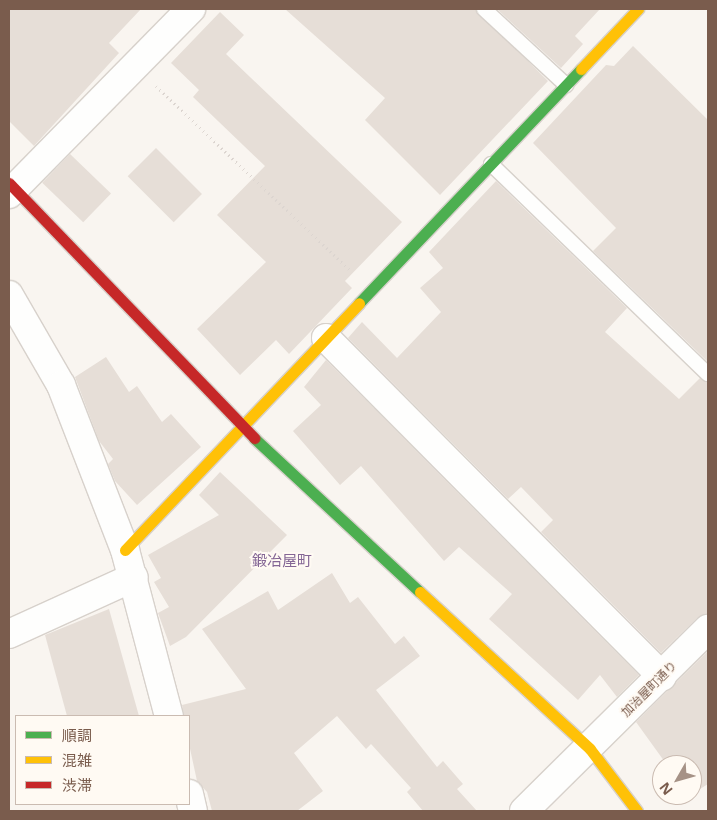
<!DOCTYPE html>
<html>
<head>
<meta charset="utf-8">
<style>
	body { margin:0 }
	#map { position:relative; width:717px; height:820px; overflow:hidden; background:#f9f5f0; font-family:"Noto Sans","Noto Sans JP",sans-serif }
	div>[style] { position:absolute }
	[style*='--x'] { left:calc(var(--x)*1px); top:calc(var(--y)*1px); width:calc(var(--w)*1px); rotate:calc(var(--a)*1deg) }
	.building>* { inset:0; background:#e6ded7; transform-origin:0 0 }
	.path>* { height:3px; margin-top:-1.5px; transform-origin:0; background:repeating-linear-gradient(90deg,#dcd5d0 0 1px,transparent 0 5px) }
	.roads { filter:drop-shadow(1px 0 #d7d1cb) drop-shadow(-1px 0 #d7d1cb) drop-shadow(0 1px #d7d1cb) drop-shadow(0 -1px #d7d1cb) }
	.lane>* { height:14px; margin:-7px; padding:0 7px; transform-origin:7px; border-radius:7px; background:#fefefd }
	.street>* { height:28px; margin:-14px; padding:0 14px; transform-origin:14px; border-radius:14px; background:#fefefd }
	.fast>* { height:11px; margin:-5.5px; padding:0 5.5px; transform-origin:5.5px; border-radius:5.5px; background:#4caf50 }
	.slow>* { height:11px; margin:-5.5px; padding:0 5.5px; transform-origin:5.5px; border-radius:5.5px; background:#ffc107 }
	.jam>* { height:11px; margin:-5.5px; padding:0 5.5px; transform-origin:5.5px; border-radius:5.5px; background:#c62828 }
	span { translate:-50% -50%; white-space:nowrap; text-align:center; line-height:1.15; -webkit-text-stroke:4px #fffaf3; paint-order:stroke }
	.street-label { font-size:12px; color:#7a5c4d }
	.quarter-label { font-size:15px; color:#846695 }
	.frame { position:absolute; inset:0; border:10px solid #7a5c4d; pointer-events:none }
	.legend { position:absolute; left:15px; top:715px; width:175px; height:90px; box-sizing:border-box; background:#fffaf3; border:1px solid #cabbb1; margin:0; padding:6px 9px; list-style:none; font-size:15px; color:#7a5c4d }
	.legend li { display:flex; align-items:center; gap:10px; height:25px }
	.legend b { width:25px; border:1px solid #cabbb1 }
	.north { position:absolute; left:652px; top:755px; width:50px; height:50px; box-sizing:border-box; background:#fffaf3; border:1px solid #cabbb1; border-radius:50%; rotate:232deg; font-size:14px; font-weight:700; line-height:20px; text-align:center; color:#7a5c4d }
	.north::after { content:''; display:block; margin:auto; width:18px; height:22px; background:#a69286; clip-path:polygon(50% 0,100% 100%,50% 72%,0 100%) }
</style>
</head>
<body>
<div id="map">
	<div class="building">
		<i style="clip-path:polygon(9px 9px,141px 9px,109px 43px,119px 53px,34px 146px,9px 121px)"></i>
		<i style="clip-path:polygon(285px 9px,475px 9px,548px 81px,440px 195px,365px 120px,385px 98px)"></i>
		<i style="clip-path:polygon(497px 9px,600px 9px,575px 36px,583px 44px,561px 68px)"></i>
		<i style="clip-path:polygon(220px 12px,244px 35px,226px 54px,402px 222px,345px 281px,352px 288px,289px 354px,276px 340px,240px 375px,197px 329px,266px 262px,217px 215px,265px 166px,193px 97px,199px 90px,171px 63px)"></i>
		<i style="clip-path:polygon(633px 46px,708px 120px,708px 362px,593px 251px,616px 228px,533px 143px,606px 65px,614px 66px)"></i>
		<i style="left:156px;top:148px;width:65px;height:40px;rotate:45deg"></i>
		<i style="left:70px;top:154px;width:57px;height:40px;rotate:44deg"></i>
		<i style="clip-path:polygon(496px 181px,627px 308px,605px 332px,679px 399px,700px 378px,708px 383px,708px 614px,697px 618px,661px 653px,541px 532px,553px 520px,521px 487px,508px 499px,348px 338px,362px 322px,397px 358px,441px 312px,420px 288px,443px 268px,429px 252px)"></i>
		<i style="clip-path:polygon(106px 357px,129px 392px,137px 386px,162px 422px,171px 414px,201px 447px,137px 505px,115px 481px,108px 464px,113px 459px,99px 441px,75px 377px)"></i>
		<i style="clip-path:polygon(326px 360px,639px 675px,617px 697px,600px 675px,578px 700px,489px 619px,512px 594px,459px 547px,444px 561px,361px 466px,340px 485px,293px 431px,321px 405px,304px 387px)"></i>
		<i style="clip-path:polygon(220px 472px,287px 535px,186px 637px,170px 646px,158px 613px,169px 607px,154px 582px,161px 578px,148px 555px,219px 515px,199px 495px)"></i>
		<i style="clip-path:polygon(332px 573px,350px 603px,358px 597px,395px 644px,404px 636px,420px 656px,376px 690px,437px 767px,443px 761px,463px 784px,457px 789px,477px 811px,423px 811px,407px 792px,411px 788px,371px 744px,366px 749px,337px 716px,294px 753px,323px 791px,297px 811px,212px 811px,207px 792px,197px 781px,189px 744px,189px 716px,184px 716px,182px 705px,246px 689px,202px 629px,268px 591px,278px 610px)"></i>
		<i style="clip-path:polygon(109px 609px,139px 716px,67px 716px,45px 635px)"></i>
		<i style="clip-path:polygon(708px 651px,708px 784px,692px 794px,692px 765px,667px 765px,636px 722px)"></i>
	</div>
	<div class="path">
		<i style="--x:156;--y:86;--w:269;--a:43.5"></i>
	</div>
	<div class="roads">
		<div class="lane">
			<i style="--x:484;--y:9;--w:112;--a:42.8"></i>
			<i style="--x:491;--y:164;--w:302;--a:44.1"></i>
		</div>
		<div class="street">
			<i style="--x:9;--y:194;--w:260;--a:-45.5"></i>
			<i style="--x:9;--y:295;--w:104;--a:60"></i>
			<i style="--x:61;--y:385;--w:177;--a:68.8"></i>
			<i style="--x:125;--y:550;--w:172;--a:75.2"></i>
			<i style="--x:326;--y:338;--w:477;--a:45.2"></i>
			<i style="--x:9;--y:634;--w:137;--a:-24.5"></i>
			<i style="--x:189;--y:794;--w:17;--a:77"></i>
			<i style="--x:524;--y:811;--w:259;--a:-44.7"></i>
		</div>
		<div class="fast">
			<i style="--x:359;--y:303;--w:323;--a:-46.5"></i>
			<i style="--x:254;--y:438;--w:226;--a:42.9"></i>
		</div>
		<div class="slow">
			<i style="--x:581;--y:69;--w:83;--a:-46.5"></i>
			<i style="--x:125;--y:550;--w:340;--a:-46.5"></i>
			<i style="--x:420;--y:592;--w:231;--a:42.7"></i>
			<i style="--x:590;--y:749;--w:78;--a:52.8"></i>
		</div>
		<div class="jam">
			<i style="--x:9;--y:183;--w:354;--a:46.1"></i>
		</div>
	</div>
	<div class="street-label">
		<span style="left:649px;top:689px;rotate:-45deg">加治屋町通り</span>
	</div>
	<div class="quarter-label">
		<span style="left:282px;top:561px">鍛冶屋町</span>
	</div>
	<div class="frame"></div>
	<ul class="legend">
	<li><b style="height:6px;background:#4caf50"></b>順調</li>
	<li><b style="height:6px;background:#ffc107"></b>混雑</li>
	<li><b style="height:6px;background:#c62828"></b>渋滞</li>
	</ul>
	<div class="north">N</div>
</div>
</body>
</html>
